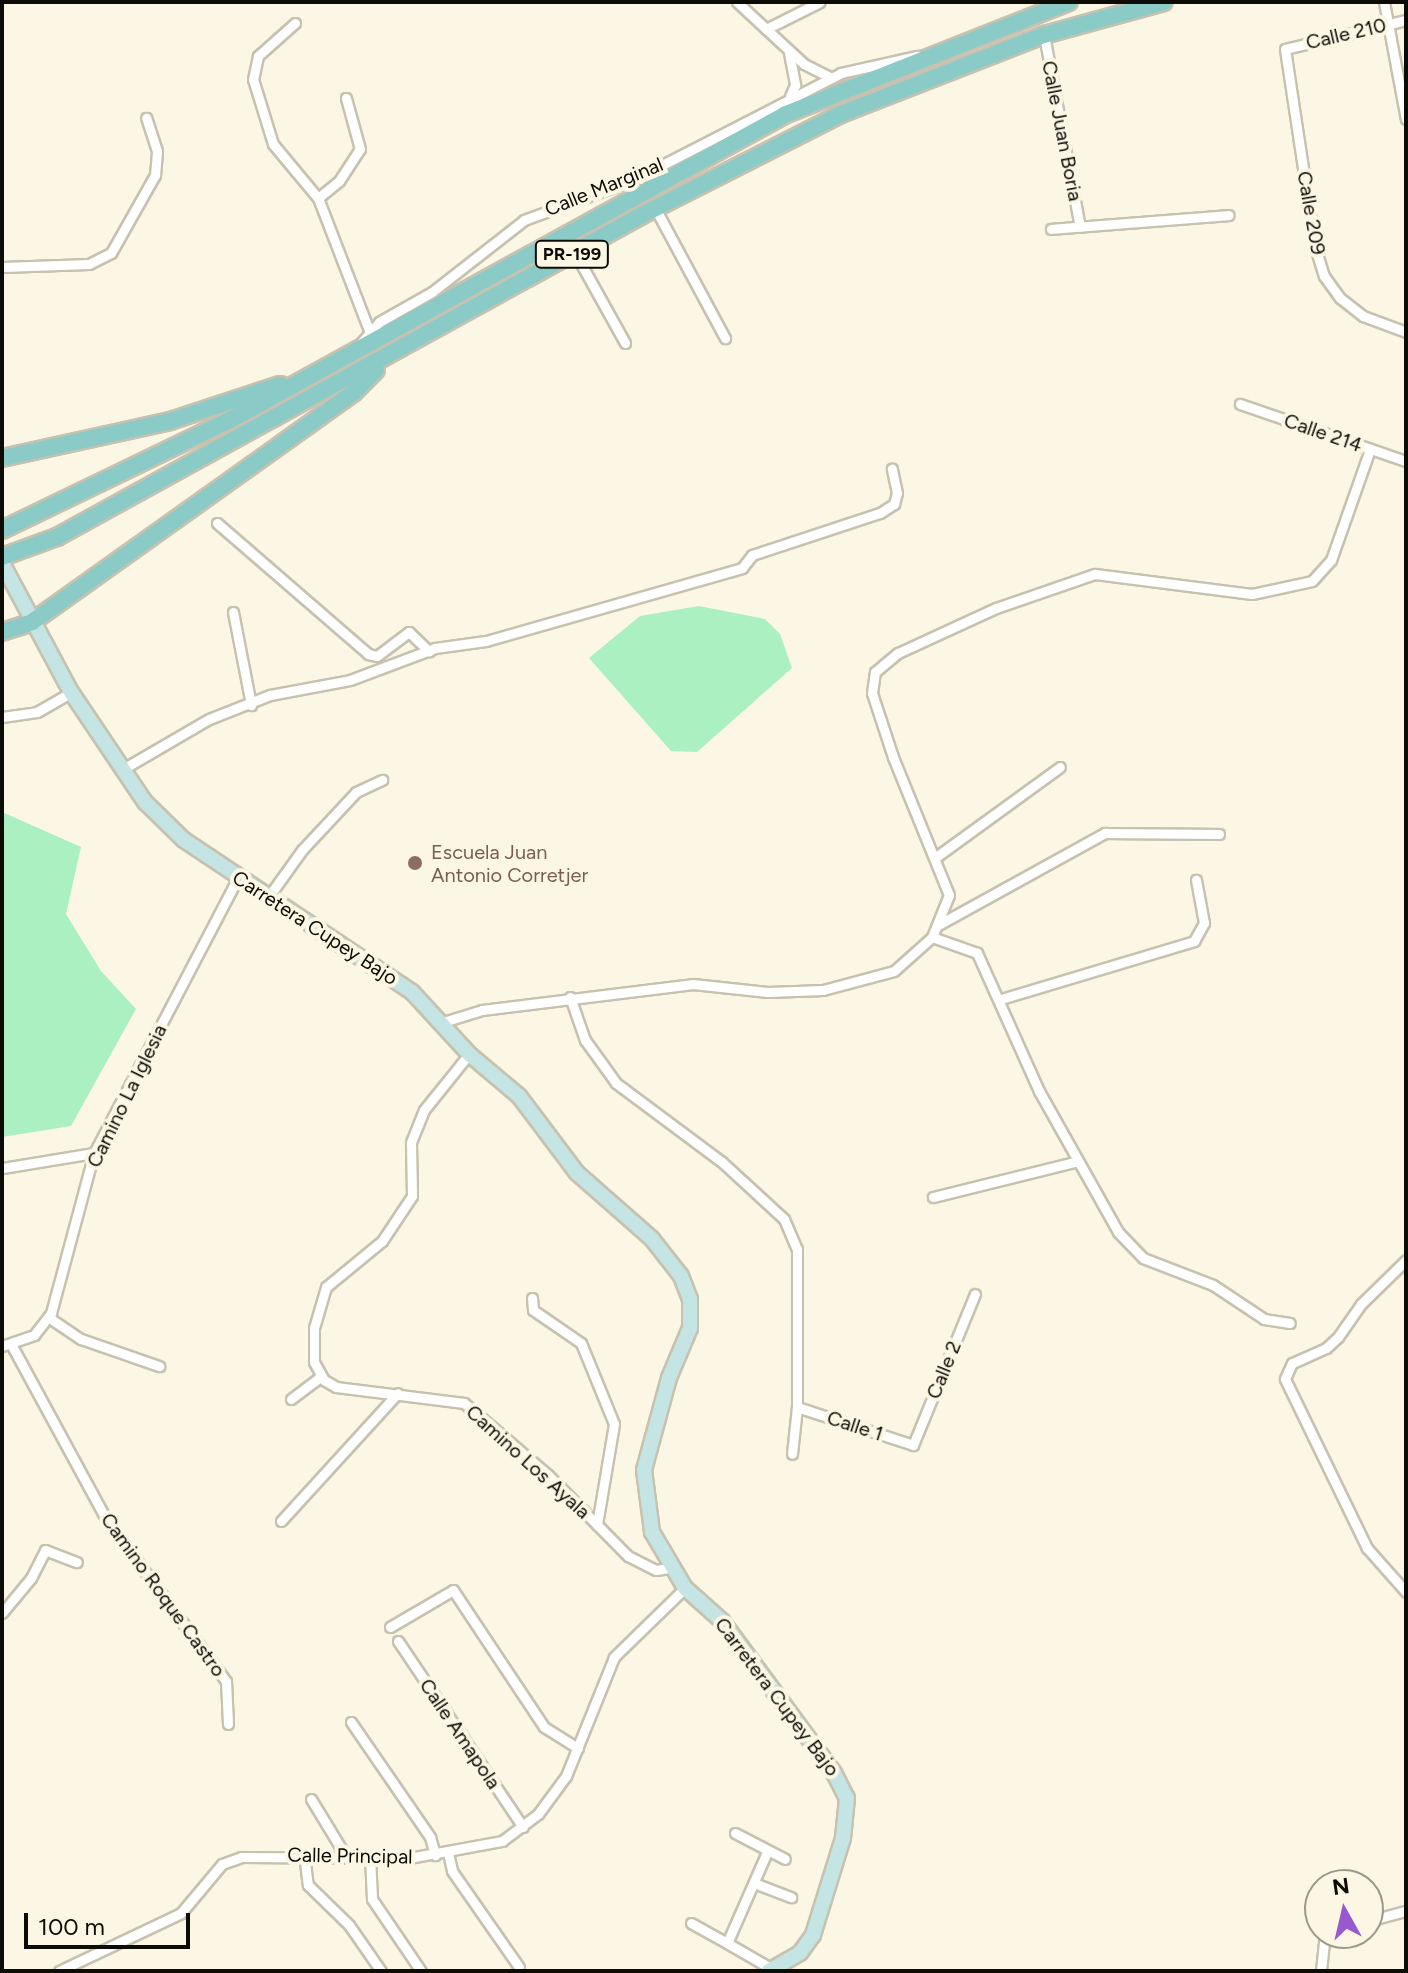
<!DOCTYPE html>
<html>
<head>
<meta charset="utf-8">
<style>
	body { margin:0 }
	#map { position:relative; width:1408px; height:1973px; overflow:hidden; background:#fcf7e4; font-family:Figtree,sans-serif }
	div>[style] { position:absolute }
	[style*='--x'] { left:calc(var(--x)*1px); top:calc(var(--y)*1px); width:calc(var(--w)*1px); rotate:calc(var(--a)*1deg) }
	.green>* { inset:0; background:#aaf0c0 }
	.roads { filter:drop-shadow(2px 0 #c7c2b0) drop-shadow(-2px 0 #c7c2b0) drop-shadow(0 2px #c7c2b0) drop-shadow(0 -2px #c7c2b0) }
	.street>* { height:9px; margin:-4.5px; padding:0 4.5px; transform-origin:4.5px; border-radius:4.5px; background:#fff }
	.secondary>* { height:14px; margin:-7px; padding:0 7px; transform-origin:7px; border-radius:7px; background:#c4e5e4 }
	.primary>* { height:16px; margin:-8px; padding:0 8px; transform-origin:8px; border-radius:8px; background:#8acbc8 }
	.dots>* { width:22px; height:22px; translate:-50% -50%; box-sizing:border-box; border:4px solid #fcf7e4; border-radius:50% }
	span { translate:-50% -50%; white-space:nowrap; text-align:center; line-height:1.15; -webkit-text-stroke:8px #fcf7e4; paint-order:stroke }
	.shield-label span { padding:2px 6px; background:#fcf7e4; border:2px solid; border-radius:6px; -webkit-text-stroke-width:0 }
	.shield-label { font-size:18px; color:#0d0b06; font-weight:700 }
	.street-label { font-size:20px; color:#0d0b06 }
	.education-label { font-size:20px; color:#785e54 }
	.left { translate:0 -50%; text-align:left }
	.frame { position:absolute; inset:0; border:4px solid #0d0b06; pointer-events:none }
	.north { position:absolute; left:1304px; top:1869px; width:80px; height:80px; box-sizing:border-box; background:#fcf7e4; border:2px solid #9c998b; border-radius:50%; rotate:352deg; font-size:22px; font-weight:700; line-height:32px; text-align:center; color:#0d0b06 }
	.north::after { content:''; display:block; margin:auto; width:28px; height:36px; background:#9858cf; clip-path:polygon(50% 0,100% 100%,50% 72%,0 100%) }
	.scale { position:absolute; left:24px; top:1913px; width:166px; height:36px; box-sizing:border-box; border:4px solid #0d0b06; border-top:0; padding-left:10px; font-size:24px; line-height:28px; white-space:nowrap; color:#0d0b06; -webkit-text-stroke:6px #fcf7e4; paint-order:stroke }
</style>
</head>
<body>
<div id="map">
	<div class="green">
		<i style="clip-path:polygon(699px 606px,765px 619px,780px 634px,792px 668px,697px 752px,671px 751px,589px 658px,640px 616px)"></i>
		<i style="clip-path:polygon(2px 812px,81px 847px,66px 914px,101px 971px,136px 1009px,71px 1126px,2px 1137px)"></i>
	</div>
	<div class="roads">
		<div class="street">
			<i style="--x:737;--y:2;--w:91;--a:42.8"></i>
			<i style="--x:804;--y:64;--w:31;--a:27"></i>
			<i style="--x:1384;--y:2;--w:119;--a:79.4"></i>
			<i style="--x:1406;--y:20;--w:124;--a:166.5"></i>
			<i style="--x:1285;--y:49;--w:200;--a:81.4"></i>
			<i style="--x:1315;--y:247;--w:30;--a:73"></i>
			<i style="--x:1324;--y:276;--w:27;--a:54"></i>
			<i style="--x:1340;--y:298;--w:29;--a:38"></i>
			<i style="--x:1363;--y:316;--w:46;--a:20.4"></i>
			<i style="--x:295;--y:23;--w:50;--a:138.3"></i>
			<i style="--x:258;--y:56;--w:24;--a:102"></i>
			<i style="--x:253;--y:79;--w:68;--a:72.9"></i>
			<i style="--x:273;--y:144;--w:70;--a:50.2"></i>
			<i style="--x:318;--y:198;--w:145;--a:68.9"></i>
			<i style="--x:766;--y:29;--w:60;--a:-26.6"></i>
			<i style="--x:1044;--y:35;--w:195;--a:79.4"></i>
			<i style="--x:789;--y:53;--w:33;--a:79"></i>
			<i style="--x:795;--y:85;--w:12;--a:114"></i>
			<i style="--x:318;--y:198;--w:27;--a:-39"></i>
			<i style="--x:339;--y:181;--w:38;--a:-57"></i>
			<i style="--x:360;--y:149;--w:53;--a:-105.4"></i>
			<i style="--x:655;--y:208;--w:148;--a:61.7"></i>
			<i style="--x:1051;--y:229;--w:178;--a:-4.5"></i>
			<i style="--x:575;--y:253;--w:103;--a:60.9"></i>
			<i style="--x:2;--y:267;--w:87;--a:-2"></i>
			<i style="--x:89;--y:264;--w:25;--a:-27"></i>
			<i style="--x:111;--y:253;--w:90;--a:-60.6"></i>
			<i style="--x:155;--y:175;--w:24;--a:-85"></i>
			<i style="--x:157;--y:151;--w:35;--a:-108"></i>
			<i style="--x:361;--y:343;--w:28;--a:-49"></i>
			<i style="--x:379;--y:322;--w:61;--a:-29.5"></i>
			<i style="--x:432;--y:292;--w:117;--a:-38"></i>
			<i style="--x:524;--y:220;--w:116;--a:-20.2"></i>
			<i style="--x:633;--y:180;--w:234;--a:-27.2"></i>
			<i style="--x:841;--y:73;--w:78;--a:-12.6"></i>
			<i style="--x:1240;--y:404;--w:176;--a:19"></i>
			<i style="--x:217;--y:523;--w:200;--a:40.9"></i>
			<i style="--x:368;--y:654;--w:9;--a:13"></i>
			<i style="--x:377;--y:656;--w:40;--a:-37"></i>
			<i style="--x:409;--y:632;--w:28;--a:44"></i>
			<i style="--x:233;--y:612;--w:95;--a:79"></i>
			<i style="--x:2;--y:717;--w:35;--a:-8"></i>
			<i style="--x:37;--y:712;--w:39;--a:-30"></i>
			<i style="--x:123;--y:769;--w:99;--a:-30.2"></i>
			<i style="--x:209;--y:719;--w:66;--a:-21.5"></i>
			<i style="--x:270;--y:695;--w:81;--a:-10.6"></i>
			<i style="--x:350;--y:680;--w:91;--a:-20.6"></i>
			<i style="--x:435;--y:648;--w:51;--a:-7.8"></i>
			<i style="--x:486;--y:641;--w:266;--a:-15.9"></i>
			<i style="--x:742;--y:568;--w:16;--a:-52"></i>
			<i style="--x:752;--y:555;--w:135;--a:-18.2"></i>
			<i style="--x:880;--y:513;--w:17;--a:-33"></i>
			<i style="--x:894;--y:504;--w:11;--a:-75"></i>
			<i style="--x:897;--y:493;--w:25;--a:-102"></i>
			<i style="--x:936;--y:857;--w:153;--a:-36"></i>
			<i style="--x:269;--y:896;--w:57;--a:-54.3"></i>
			<i style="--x:302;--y:850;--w:79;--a:-47"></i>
			<i style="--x:356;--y:792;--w:29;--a:-25"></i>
			<i style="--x:938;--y:925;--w:191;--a:-28.9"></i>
			<i style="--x:1105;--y:833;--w:114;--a:0.5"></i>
			<i style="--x:932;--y:937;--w:48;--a:19.6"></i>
			<i style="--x:977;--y:953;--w:151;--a:65.8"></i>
			<i style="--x:1039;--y:1091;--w:162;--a:60.7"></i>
			<i style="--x:1118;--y:1232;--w:36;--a:46"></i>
			<i style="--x:1143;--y:1258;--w:75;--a:21.1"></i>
			<i style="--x:1213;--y:1285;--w:61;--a:33.7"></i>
			<i style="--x:1264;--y:1319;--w:26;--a:9"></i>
			<i style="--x:570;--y:997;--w:46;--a:70.8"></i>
			<i style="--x:585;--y:1040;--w:53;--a:54.2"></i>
			<i style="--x:616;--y:1083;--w:132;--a:36.7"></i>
			<i style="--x:722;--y:1162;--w:84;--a:42.6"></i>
			<i style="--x:784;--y:1219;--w:33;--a:67"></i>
			<i style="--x:797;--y:1249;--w:158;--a:90"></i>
			<i style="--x:797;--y:1407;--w:47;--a:96.1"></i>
			<i style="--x:1001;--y:999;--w:202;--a:-16.7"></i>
			<i style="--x:1194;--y:941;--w:21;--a:-61"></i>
			<i style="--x:1204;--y:923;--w:44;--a:-100.5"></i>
			<i style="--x:440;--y:1023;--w:44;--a:-17.2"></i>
			<i style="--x:482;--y:1010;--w:213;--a:-7"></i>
			<i style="--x:693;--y:984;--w:75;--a:6.1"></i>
			<i style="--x:768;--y:992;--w:55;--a:-2.1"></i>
			<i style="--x:823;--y:990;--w:73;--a:-15"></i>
			<i style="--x:894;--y:971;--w:51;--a:-41.8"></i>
			<i style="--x:932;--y:937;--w:45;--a:-68"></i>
			<i style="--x:949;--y:895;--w:149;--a:-112.1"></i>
			<i style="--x:893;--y:757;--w:67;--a:-108.2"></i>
			<i style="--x:872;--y:693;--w:21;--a:-82"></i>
			<i style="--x:875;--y:672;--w:30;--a:-40"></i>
			<i style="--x:898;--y:653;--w:108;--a:-24.7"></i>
			<i style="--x:996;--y:608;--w:105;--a:-19"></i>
			<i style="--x:1095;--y:574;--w:158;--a:7.3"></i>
			<i style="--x:1252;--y:594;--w:61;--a:-12.2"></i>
			<i style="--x:1312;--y:581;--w:28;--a:-48"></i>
			<i style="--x:1331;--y:560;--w:118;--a:-70.6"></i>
			<i style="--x:469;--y:1054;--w:72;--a:128.8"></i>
			<i style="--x:424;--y:1110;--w:35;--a:112"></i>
			<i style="--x:411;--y:1143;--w:53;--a:88.9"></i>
			<i style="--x:412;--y:1196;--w:54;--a:123.7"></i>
			<i style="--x:382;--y:1241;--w:72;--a:140.6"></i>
			<i style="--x:326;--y:1287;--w:43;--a:106.3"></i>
			<i style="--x:314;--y:1328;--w:34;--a:90"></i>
			<i style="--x:314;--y:1362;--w:21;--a:61"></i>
			<i style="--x:324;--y:1380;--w:14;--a:30"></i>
			<i style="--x:336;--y:1387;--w:129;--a:7.1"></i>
			<i style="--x:464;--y:1403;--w:111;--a:40.6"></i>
			<i style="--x:548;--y:1475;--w:114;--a:45.4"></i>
			<i style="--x:628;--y:1556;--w:31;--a:27"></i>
			<i style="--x:656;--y:1570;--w:14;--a:-8"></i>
			<i style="--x:2;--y:1168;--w:93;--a:-9.3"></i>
			<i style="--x:933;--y:1197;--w:149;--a:-13.9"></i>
			<i style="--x:1406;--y:1260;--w:63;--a:135.6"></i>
			<i style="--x:1361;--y:1304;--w:40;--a:124.9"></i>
			<i style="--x:1338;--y:1337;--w:16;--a:137"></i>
			<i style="--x:1326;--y:1348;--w:37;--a:156"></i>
			<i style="--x:1292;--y:1363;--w:17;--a:114"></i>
			<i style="--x:1285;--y:1379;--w:188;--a:64.1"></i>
			<i style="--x:1367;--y:1548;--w:59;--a:48.4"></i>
			<i style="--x:532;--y:1298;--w:12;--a:85"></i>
			<i style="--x:533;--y:1310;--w:58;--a:34.5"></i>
			<i style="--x:581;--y:1343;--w:87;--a:67.8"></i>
			<i style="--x:614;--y:1424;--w:102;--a:99.6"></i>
			<i style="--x:48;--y:1317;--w:40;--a:34"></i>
			<i style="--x:81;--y:1339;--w:83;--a:19.1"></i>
			<i style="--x:11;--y:1344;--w:199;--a:61.5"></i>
			<i style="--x:106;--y:1519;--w:202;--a:53.5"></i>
			<i style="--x:226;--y:1681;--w:43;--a:87.3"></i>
			<i style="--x:2;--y:1346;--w:34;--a:-19"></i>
			<i style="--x:34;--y:1335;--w:28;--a:-52"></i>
			<i style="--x:51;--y:1313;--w:166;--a:-75"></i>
			<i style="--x:94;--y:1153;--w:310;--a:-62.4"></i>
			<i style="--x:291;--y:1399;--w:38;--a:-37"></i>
			<i style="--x:797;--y:1407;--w:122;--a:18.1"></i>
			<i style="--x:913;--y:1445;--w:163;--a:-67.7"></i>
			<i style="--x:281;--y:1521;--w:173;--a:-47.6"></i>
			<i style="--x:2;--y:1613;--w:45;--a:-50.4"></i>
			<i style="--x:31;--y:1578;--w:31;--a:-63"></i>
			<i style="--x:45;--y:1550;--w:34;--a:21"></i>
			<i style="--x:390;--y:1627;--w:73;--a:-30.4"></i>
			<i style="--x:453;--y:1590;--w:164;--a:56.4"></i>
			<i style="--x:544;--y:1727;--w:40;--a:32"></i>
			<i style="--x:398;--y:1641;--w:224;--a:56.1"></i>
			<i style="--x:351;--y:1722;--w:140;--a:55.5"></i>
			<i style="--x:430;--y:1837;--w:19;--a:74"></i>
			<i style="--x:311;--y:1799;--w:66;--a:58.7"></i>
			<i style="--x:735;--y:1833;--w:56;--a:27.5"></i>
			<i style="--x:767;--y:1852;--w:99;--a:113.7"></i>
			<i style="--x:727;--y:1943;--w:52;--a:30"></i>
			<i style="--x:448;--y:1853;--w:18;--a:77"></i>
			<i style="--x:452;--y:1871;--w:117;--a:55.1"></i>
			<i style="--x:304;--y:1854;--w:31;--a:83"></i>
			<i style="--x:308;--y:1885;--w:57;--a:44.3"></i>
			<i style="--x:349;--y:1925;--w:56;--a:55.2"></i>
			<i style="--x:370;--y:1856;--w:43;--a:87.3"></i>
			<i style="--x:372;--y:1899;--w:87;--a:55.8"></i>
			<i style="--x:754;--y:1883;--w:40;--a:21"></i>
			<i style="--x:1368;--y:1921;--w:39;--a:-15"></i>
			<i style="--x:691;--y:1923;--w:41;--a:29.1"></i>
			<i style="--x:59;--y:1971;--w:135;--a:-25.4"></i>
			<i style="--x:181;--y:1913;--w:64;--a:-50.1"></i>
			<i style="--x:222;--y:1864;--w:20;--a:-20"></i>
			<i style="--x:241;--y:1857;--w:168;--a:0.3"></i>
			<i style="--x:409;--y:1858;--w:95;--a:-10.4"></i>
			<i style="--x:502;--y:1841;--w:45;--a:-36.9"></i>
			<i style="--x:538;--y:1814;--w:47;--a:-53.6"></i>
			<i style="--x:566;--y:1776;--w:128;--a:-68"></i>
			<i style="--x:614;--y:1657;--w:99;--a:-44.2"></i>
			<i style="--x:1321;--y:1971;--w:38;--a:-84"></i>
		</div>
		<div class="secondary">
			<i style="--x:2;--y:563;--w:146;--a:61.9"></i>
			<i style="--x:71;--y:692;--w:133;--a:56.1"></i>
			<i style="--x:145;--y:802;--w:54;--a:44.3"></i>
			<i style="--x:184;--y:840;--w:274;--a:33.7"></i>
			<i style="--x:412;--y:992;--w:84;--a:47.4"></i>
			<i style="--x:469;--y:1054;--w:65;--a:40"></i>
			<i style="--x:519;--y:1096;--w:96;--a:53"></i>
			<i style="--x:577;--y:1173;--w:100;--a:41.3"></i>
			<i style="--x:652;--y:1239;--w:47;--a:51.9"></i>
			<i style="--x:681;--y:1276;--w:25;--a:69"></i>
			<i style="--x:690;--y:1299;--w:29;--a:90"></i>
			<i style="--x:690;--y:1328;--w:54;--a:112.8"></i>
			<i style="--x:669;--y:1378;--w:95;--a:105.2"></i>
			<i style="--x:644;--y:1470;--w:63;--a:82.6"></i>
			<i style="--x:652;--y:1532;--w:65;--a:59.5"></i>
			<i style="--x:685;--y:1588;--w:50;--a:41.7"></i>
			<i style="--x:722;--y:1621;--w:189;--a:53.6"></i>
			<i style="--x:834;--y:1773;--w:28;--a:63"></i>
			<i style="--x:847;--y:1798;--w:40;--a:95.7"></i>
			<i style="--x:843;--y:1838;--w:102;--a:107.2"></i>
			<i style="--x:813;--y:1935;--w:22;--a:126"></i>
			<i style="--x:800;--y:1953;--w:36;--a:150"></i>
		</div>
		<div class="primary">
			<i style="--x:2;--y:458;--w:172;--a:-12.4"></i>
			<i style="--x:170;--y:421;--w:116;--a:-18.1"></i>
			<i style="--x:2;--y:530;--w:255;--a:-25.8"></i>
			<i style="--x:232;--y:419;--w:632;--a:-28.83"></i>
			<i style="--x:786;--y:114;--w:304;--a:-21.6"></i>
			<i style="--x:2;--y:557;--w:59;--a:-20"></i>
			<i style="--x:57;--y:537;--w:668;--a:-28.83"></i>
			<i style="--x:642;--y:215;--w:223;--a:-26.9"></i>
			<i style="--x:841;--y:114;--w:218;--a:-21.3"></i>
			<i style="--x:1044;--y:35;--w:124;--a:-15.4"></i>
			<i style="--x:2;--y:632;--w:32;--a:-18"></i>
			<i style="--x:32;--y:622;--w:396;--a:-35.5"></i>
			<i style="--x:354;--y:392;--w:31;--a:-45"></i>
		</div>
	</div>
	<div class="dots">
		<i style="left:415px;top:863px;background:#8d6e63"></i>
	</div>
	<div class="shield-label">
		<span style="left:572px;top:254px">PR-199</span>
	</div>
	<div class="street-label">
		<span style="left:1346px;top:34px;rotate:-13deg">Calle 210</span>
		<span style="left:1062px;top:131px;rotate:79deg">Calle Juan Boria</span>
		<span style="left:604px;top:187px;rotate:-22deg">Calle Marginal</span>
		<span style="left:1311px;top:213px;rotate:80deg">Calle 209</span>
		<span style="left:1323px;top:433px;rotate:19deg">Calle 214</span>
		<span style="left:315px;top:928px;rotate:33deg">Carretera Cupey Bajo</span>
		<span style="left:127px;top:1096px;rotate:-64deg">Camino La Iglesia</span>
		<span style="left:944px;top:1370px;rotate:-68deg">Calle 2</span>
		<span style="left:855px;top:1426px;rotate:18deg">Calle 1</span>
		<span style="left:528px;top:1462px;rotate:42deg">Camino Los Ayala</span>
		<span style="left:163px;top:1595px;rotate:54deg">Camino Roque Castro</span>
		<span style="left:777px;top:1697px;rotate:53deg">Carretera Cupey Bajo</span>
		<span style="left:460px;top:1734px;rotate:56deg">Calle Amapola</span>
		<span style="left:350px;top:1856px;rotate:1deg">Calle Principal</span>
	</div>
	<div class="education-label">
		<span class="left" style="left:431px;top:864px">Escuela Juan<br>Antonio Corretjer</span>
	</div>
	<div class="frame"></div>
	<div class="north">N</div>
	<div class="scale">100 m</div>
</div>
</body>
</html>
